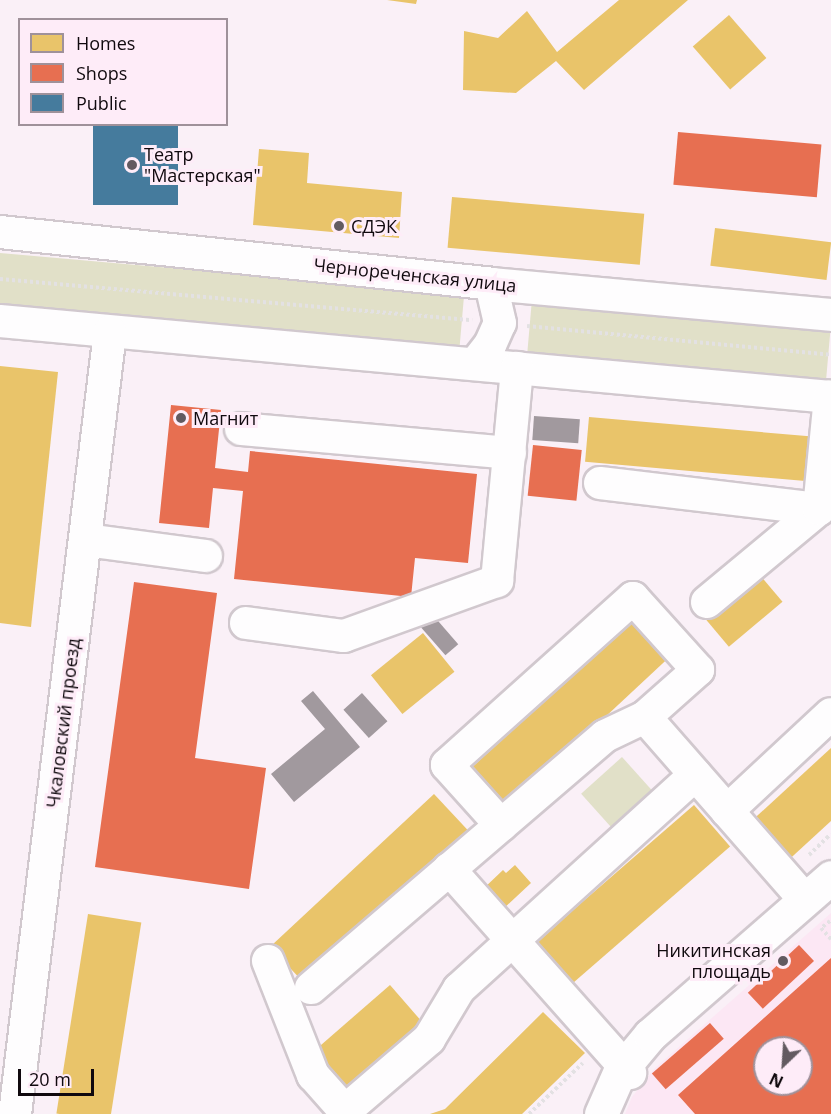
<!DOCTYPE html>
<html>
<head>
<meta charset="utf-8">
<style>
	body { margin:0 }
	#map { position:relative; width:831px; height:1114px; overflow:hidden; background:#faf0f7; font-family:"Open Sans",sans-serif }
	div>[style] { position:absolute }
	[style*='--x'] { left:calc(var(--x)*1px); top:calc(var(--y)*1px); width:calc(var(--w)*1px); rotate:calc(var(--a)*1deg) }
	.built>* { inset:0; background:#fce7f4 }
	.green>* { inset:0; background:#e1e0c8; transform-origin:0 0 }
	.homes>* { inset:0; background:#e9c46a; transform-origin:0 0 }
	.shops>* { inset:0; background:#e76f51; transform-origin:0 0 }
	.public>* { inset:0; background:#457b9d; transform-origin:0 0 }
	.building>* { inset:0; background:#a1999e; transform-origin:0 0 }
	.path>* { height:4px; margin-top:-2px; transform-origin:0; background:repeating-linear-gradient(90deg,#e3e1e3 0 3px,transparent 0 6px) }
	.roads { filter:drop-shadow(2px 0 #d1c8ce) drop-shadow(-2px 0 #d1c8ce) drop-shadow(0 2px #d1c8ce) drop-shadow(0 -2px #d1c8ce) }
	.minor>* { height:32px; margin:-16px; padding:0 16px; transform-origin:16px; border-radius:16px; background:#fefdfe }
	.major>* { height:33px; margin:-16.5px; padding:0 16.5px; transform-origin:16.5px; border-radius:16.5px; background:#fefdfe }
	.dots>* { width:16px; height:16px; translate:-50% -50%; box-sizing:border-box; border:3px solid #feecf8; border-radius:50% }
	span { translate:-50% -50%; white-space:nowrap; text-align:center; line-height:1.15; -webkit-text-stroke:6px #feecf8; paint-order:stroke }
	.poi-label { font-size:18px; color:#10090e }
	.left { translate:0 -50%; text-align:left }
	.right { translate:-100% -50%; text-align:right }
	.street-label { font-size:18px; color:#10090e }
	.legend { position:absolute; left:18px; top:18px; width:210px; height:108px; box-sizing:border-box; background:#feecf8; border:2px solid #9f919a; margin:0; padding:8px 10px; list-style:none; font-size:18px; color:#10090e }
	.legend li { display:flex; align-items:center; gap:12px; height:30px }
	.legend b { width:30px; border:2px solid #9f919a }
	.north { position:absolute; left:753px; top:1036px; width:60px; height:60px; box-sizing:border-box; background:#feecf8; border:2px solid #9f919a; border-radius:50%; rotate:205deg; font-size:16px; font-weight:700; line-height:24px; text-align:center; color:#10090e }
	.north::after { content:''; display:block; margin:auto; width:21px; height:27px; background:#625a60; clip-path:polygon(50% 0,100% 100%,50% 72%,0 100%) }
	.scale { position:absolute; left:18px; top:1069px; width:76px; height:27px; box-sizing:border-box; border:3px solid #10090e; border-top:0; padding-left:8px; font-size:18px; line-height:21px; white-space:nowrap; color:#10090e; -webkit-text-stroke:4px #feecf8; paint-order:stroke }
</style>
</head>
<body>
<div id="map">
	<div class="built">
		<i style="clip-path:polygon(evenodd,831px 913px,831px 1114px,625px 1114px,632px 1097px,655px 1068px,831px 913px,765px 1048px,801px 1048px,801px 1084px,765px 1084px,765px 1048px)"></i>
	</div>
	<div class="green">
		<i style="left:0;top:253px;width:466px;height:53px;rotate:5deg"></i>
		<i style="left:532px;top:299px;width:300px;height:57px;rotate:5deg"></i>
		<i style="left:622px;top:757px;width:47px;height:55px;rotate:48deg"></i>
	</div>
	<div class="homes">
		<i style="clip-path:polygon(387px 0,417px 0,416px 4px)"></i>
		<i style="clip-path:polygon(619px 0,688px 0,584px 90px,556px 61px,516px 93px,463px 90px,464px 31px,498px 38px,527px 11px,557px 52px)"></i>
		<i style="left:729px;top:15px;width:57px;height:48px;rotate:49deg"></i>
		<i style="clip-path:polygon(259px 149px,309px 153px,307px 183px,402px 192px,399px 238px,253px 225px)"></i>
		<i style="left:452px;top:197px;width:193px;height:51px;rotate:5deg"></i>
		<i style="left:715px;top:228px;width:117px;height:38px;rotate:7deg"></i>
		<i style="clip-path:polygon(0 366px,58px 372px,31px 627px,0 623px)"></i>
		<i style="left:589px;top:417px;width:230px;height:45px;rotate:5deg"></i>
		<i style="left:760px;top:575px;width:35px;height:70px;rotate:50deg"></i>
		<i style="left:630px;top:620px;width:54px;height:219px;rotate:47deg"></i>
		<i style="left:423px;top:633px;width:50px;height:67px;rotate:51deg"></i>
		<i style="clip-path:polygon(831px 748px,831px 821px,782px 866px,745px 827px)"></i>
		<i style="left:434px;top:794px;width:49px;height:224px;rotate:47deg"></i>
		<i style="left:694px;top:805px;width:55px;height:220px;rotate:49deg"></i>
		<i style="clip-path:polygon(515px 865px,531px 883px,502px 910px,482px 890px,503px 870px,506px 873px)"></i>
		<i style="left:88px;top:914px;width:54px;height:202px;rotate:9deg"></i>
		<i style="left:390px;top:985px;width:50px;height:99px;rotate:49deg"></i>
		<i style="clip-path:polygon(543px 1012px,585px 1053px,522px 1114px,430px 1114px,445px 1109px)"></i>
	</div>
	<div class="shops">
		<i style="left:678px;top:132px;width:144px;height:53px;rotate:5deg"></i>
		<i style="clip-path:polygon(171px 405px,221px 410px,215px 468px,248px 472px,250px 451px,477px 474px,468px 563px,415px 558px,411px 597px,234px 579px,243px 491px,213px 488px,209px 528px,159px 523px)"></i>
		<i style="left:533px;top:445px;width:49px;height:51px;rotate:6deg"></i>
		<i style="clip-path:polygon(134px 582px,217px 593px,195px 758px,266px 768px,249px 889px,95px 867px)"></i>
		<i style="left:799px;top:945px;width:22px;height:70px;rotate:47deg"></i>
		<i style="clip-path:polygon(evenodd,831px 958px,831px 1114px,695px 1114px,678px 1095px,831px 958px,765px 1048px,801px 1048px,801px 1084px,765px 1084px,765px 1048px)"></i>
		<i style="left:710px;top:1023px;width:21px;height:77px;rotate:49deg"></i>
	</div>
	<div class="public">
		<i style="left:93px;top:124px;width:85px;height:81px"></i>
	</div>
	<div class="building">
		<i style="left:534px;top:416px;width:46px;height:24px;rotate:4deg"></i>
		<i style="left:432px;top:614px;width:40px;height:17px;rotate:49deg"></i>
		<i style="clip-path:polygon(313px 691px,360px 747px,294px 802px,271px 774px,325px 729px,301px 701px)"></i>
		<i style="left:362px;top:693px;width:38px;height:25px;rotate:48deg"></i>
	</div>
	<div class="path">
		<i style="--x:0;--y:279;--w:474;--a:5"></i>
		<i style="--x:527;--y:326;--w:305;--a:5.4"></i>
		<i style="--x:809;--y:855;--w:30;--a:-44"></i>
		<i style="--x:830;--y:921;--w:11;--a:142"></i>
		<i style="--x:821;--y:928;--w:15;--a:48"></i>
		<i style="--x:529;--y:1114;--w:74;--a:-43.4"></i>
	</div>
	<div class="roads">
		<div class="minor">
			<i style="--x:0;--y:232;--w:494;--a:6"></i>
			<i style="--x:491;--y:284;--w:341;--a:5.2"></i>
			<i style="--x:0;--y:321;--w:834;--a:5.23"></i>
			<i style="--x:475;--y:364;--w:24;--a:-52"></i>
			<i style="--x:490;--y:345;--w:24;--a:-66"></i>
			<i style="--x:500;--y:323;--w:40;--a:-103"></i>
			<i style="--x:241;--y:429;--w:270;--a:5.1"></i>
			<i style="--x:600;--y:483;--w:221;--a:6.8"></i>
			<i style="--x:86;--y:540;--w:121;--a:7.6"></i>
			<i style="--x:707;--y:602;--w:146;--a:-39.7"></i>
			<i style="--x:819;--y:509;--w:113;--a:-84.4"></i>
			<i style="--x:246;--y:623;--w:99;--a:7.6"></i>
			<i style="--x:344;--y:636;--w:163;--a:-19.8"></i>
			<i style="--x:497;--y:581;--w:214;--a:-84.6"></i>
			<i style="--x:645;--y:717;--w:243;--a:48.8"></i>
			<i style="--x:727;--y:811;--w:142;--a:-43"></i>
			<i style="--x:449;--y:869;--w:273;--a:48.4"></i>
			<i style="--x:268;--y:961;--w:123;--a:68.5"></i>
			<i style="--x:313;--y:1075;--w:48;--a:48.4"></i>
			<i style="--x:345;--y:1111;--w:111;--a:-40.6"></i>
			<i style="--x:429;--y:1039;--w:58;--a:-59"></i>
			<i style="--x:459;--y:989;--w:319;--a:-42.2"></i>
			<i style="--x:311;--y:988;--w:387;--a:-40.6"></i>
			<i style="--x:605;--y:736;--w:44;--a:-25.4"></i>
			<i style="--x:645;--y:717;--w:71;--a:-41.6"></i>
			<i style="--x:698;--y:670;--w:97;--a:-132.1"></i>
			<i style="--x:633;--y:598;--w:250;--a:138.1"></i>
			<i style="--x:447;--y:765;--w:81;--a:48"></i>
			<i style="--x:15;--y:1114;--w:788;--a:-83.07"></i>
		</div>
		<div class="major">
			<i style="--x:601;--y:1114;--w:47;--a:-66.2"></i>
			<i style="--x:620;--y:1071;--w:47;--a:-50.2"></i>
			<i style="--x:650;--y:1035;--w:240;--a:-41.1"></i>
		</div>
	</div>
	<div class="dots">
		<i style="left:132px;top:165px;background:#625a60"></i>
		<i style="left:339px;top:226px;background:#625a60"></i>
		<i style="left:181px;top:418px;background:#625a60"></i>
		<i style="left:783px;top:961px;background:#625a60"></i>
	</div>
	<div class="poi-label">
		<span class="left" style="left:144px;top:165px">Театр<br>"Мастерская"</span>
		<span class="left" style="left:351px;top:226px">СДЭК</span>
		<span class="left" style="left:193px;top:418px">Магнит</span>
		<span class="right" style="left:771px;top:961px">Никитинская<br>площадь</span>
	</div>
	<div class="street-label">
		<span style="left:415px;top:275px;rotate:6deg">Чернореченская улица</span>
		<span style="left:63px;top:723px;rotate:-83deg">Чкаловский проезд</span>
	</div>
	<ul class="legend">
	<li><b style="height:16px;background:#e9c46a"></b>Homes</li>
	<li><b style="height:16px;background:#e76f51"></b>Shops</li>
	<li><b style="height:16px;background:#457b9d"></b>Public</li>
	</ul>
	<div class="north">N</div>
	<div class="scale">20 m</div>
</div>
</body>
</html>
